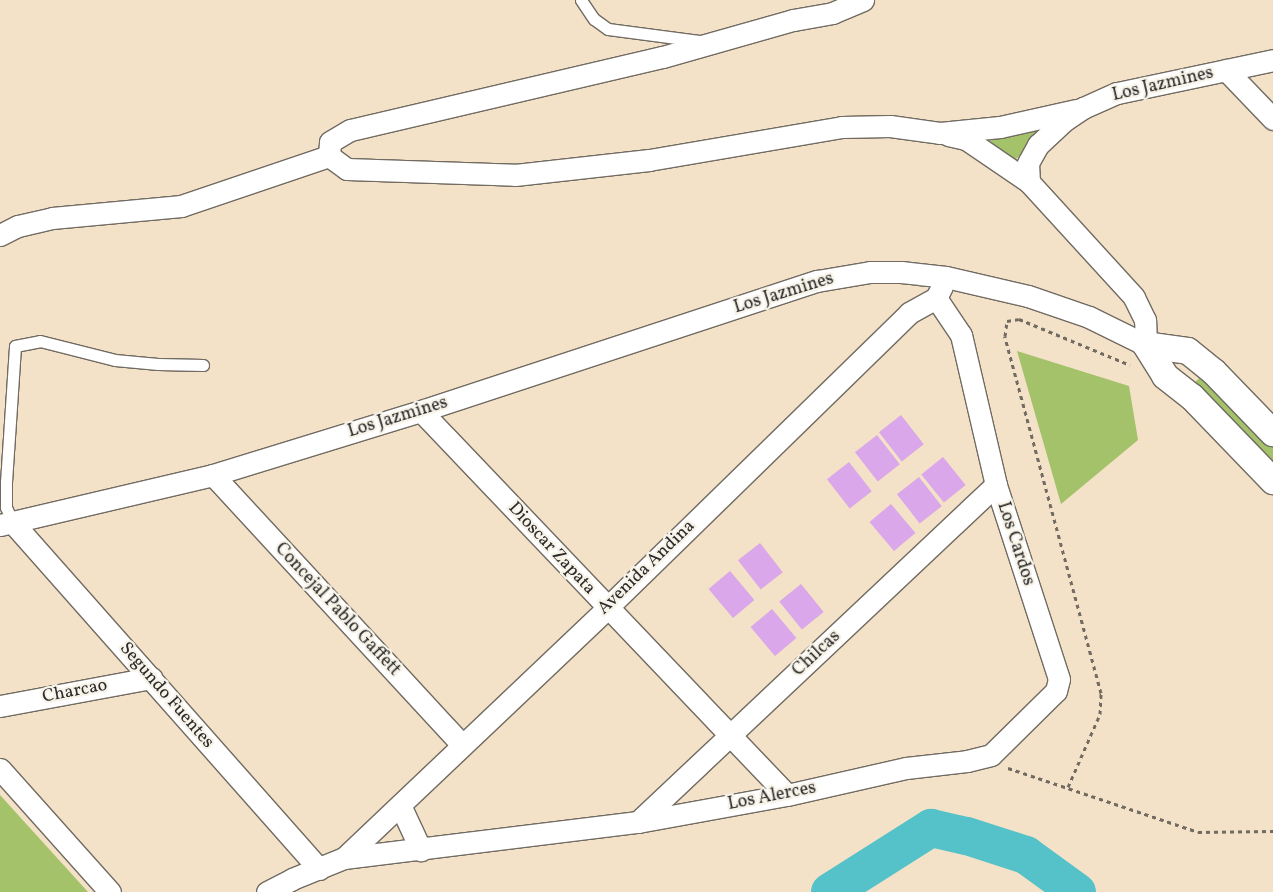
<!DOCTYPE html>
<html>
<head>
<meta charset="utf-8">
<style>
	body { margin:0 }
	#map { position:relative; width:1273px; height:892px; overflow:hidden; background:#f4e2c8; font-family:Vollkorn,serif }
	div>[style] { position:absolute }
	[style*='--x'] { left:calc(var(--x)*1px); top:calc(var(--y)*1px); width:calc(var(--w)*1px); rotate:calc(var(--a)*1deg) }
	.green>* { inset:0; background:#a3c26a }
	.river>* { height:38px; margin:-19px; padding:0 19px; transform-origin:19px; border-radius:19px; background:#54c2c8 }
	.building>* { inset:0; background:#d9a7ea; transform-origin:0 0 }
	.path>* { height:3px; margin-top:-1.5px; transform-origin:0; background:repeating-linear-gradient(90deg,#716b62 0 4px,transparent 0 8px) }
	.roads { filter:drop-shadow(1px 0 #716b62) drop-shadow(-1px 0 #716b62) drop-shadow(0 1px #716b62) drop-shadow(0 -1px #716b62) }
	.service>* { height:11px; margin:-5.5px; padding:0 5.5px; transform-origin:5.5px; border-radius:5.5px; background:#fff }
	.minor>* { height:21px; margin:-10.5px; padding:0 10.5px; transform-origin:10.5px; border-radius:10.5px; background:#fff }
	.tertiary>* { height:26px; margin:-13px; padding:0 13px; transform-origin:13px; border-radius:13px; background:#fff }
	span { translate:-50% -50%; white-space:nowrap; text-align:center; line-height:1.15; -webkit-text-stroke:4.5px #f7f3e8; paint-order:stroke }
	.street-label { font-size:18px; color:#2b2b2b }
</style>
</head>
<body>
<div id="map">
	<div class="green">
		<i style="clip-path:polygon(1057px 118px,1011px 164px,986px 136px)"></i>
		<i style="clip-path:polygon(1017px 351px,1129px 386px,1138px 440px,1061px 504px)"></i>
		<i style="clip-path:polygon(1205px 373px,1273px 446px,1273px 465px,1195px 382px)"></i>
		<i style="clip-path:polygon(0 795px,88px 892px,0 892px)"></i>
	</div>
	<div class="river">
		<i style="--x:830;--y:892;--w:120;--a:-32.4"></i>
		<i style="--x:931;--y:828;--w:37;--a:13"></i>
		<i style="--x:967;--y:836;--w:62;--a:17.9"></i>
		<i style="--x:1026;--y:855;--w:63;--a:36"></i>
	</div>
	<div class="building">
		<i style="left:901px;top:415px;width:37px;height:28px;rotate:52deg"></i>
		<i style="left:877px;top:435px;width:37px;height:28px;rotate:52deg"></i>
		<i style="left:943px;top:457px;width:36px;height:28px;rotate:51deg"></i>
		<i style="left:849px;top:462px;width:37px;height:28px;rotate:52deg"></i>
		<i style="left:919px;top:477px;width:37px;height:28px;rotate:52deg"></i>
		<i style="left:891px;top:504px;width:38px;height:28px;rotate:50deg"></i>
		<i style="left:760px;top:543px;width:37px;height:28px;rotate:52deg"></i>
		<i style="left:730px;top:571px;width:38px;height:28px;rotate:50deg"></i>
		<i style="left:801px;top:584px;width:36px;height:28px;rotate:51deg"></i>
		<i style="left:772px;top:609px;width:38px;height:28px;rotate:50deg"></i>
	</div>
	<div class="path">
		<i style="--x:1008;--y:768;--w:200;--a:18.6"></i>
		<i style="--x:1198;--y:832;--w:75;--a:-0.8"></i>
		<i style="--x:1068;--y:787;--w:80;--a:-66.3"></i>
		<i style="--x:1100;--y:714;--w:21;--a:-87"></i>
		<i style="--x:1101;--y:693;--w:370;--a:-105.1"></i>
		<i style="--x:1005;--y:336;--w:15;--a:-82"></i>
		<i style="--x:1007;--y:321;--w:12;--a:-9"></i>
		<i style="--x:1019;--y:319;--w:120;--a:22.5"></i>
	</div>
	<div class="roads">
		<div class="service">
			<i style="--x:581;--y:0;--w:23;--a:56"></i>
			<i style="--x:594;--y:19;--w:17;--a:36"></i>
			<i style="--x:608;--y:29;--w:92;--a:7.5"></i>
			<i style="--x:13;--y:523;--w:17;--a:-114"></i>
			<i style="--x:6;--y:507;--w:25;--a:-90"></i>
			<i style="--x:6;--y:482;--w:136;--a:-86.2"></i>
			<i style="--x:15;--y:346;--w:25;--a:-11"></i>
			<i style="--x:40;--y:341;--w:77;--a:14.2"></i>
			<i style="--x:115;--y:360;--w:43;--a:5.3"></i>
			<i style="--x:158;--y:364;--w:45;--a:1.3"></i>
		</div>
		<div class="minor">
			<i style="--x:863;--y:0;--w:33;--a:157"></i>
			<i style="--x:833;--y:13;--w:41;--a:170.1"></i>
			<i style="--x:793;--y:20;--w:136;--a:164.2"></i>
			<i style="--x:662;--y:57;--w:320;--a:166.8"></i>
			<i style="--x:350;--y:130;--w:23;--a:149"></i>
			<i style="--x:330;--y:142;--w:14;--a:94"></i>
			<i style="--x:329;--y:156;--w:22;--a:36"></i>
			<i style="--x:347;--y:169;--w:168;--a:2"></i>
			<i style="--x:515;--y:175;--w:135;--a:-6.4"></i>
			<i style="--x:649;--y:160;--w:196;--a:-9.7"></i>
			<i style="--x:842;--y:127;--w:48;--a:-1.2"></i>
			<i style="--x:890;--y:126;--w:50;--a:8"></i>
			<i style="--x:940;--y:133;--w:60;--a:-5.7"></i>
			<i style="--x:1000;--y:127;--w:78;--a:-12.6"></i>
			<i style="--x:1226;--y:70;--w:68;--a:46.2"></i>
			<i style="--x:948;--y:135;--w:18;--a:13"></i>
			<i style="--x:966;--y:139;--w:76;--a:34.3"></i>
			<i style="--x:0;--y:235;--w:20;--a:-27"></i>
			<i style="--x:18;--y:226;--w:35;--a:-13"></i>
			<i style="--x:52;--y:218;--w:130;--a:-5.3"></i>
			<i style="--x:181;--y:206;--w:156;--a:-18.7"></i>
			<i style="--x:421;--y:411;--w:530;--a:46.37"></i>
			<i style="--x:213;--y:475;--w:367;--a:47.3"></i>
			<i style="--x:13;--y:523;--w:462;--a:48.5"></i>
			<i style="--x:0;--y:525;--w:219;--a:-13.2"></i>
			<i style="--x:213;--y:475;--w:218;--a:-17.1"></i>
			<i style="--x:421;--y:411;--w:417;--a:-18.2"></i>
			<i style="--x:817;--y:281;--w:54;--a:-9.6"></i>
			<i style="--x:870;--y:272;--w:31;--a:0"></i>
			<i style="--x:901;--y:272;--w:45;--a:6.3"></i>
			<i style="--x:946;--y:277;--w:84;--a:13"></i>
			<i style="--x:1028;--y:296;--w:65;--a:19"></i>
			<i style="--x:1089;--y:317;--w:64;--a:26.2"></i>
			<i style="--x:1146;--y:345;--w:25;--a:-92"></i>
			<i style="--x:1145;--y:320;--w:25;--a:-116"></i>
			<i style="--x:1134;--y:297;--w:156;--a:-132.4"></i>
			<i style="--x:1029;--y:182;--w:19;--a:-93"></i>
			<i style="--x:1028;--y:163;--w:21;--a:-61"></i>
			<i style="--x:1038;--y:145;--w:37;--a:-43"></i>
			<i style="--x:1065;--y:120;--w:22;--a:-34"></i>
			<i style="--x:1083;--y:108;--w:37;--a:-24"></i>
			<i style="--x:1117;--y:93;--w:159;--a:-11.9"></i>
			<i style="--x:0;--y:706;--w:154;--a:-10.5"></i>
			<i style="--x:0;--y:769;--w:165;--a:48.2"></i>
			<i style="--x:400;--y:805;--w:50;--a:65"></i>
			<i style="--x:638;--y:822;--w:492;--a:-43.3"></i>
			<i style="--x:344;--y:858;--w:363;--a:-43.5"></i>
			<i style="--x:607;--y:608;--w:422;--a:-44.3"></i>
			<i style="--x:909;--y:313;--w:31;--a:-29"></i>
			<i style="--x:936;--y:298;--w:13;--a:-63"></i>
			<i style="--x:267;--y:892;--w:28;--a:-27"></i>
			<i style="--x:292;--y:879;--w:56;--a:-22"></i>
			<i style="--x:344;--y:858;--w:296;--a:-7"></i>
			<i style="--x:638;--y:822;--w:151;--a:-10.3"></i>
			<i style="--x:787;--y:795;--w:122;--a:-12.8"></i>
			<i style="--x:906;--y:768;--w:61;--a:-6.5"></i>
			<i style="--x:967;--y:761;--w:25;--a:-14"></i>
			<i style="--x:991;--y:755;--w:91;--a:-44.6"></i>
			<i style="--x:1056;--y:691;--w:12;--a:-76"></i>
			<i style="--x:1059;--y:679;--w:204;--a:-108"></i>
			<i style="--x:996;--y:485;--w:154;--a:-103.1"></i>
			<i style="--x:961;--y:335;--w:45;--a:-124"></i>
		</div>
		<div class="tertiary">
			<i style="--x:1146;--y:345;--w:36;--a:58"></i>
			<i style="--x:1165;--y:376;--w:34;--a:38"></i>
			<i style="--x:1192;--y:397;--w:117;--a:46"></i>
			<i style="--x:1146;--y:345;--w:42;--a:8.1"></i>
			<i style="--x:1188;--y:351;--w:33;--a:39"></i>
			<i style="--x:1214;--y:372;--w:85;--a:46"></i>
		</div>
	</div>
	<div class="street-label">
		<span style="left:1163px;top:85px;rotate:-13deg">Los Jazmines</span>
		<span style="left:784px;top:294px;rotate:-17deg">Los Jazmines</span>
		<span style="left:398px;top:418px;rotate:-17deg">Los Jazmines</span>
		<span style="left:1015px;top:544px;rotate:72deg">Los Cardos</span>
		<span style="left:551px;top:549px;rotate:47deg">Dioscar Zapata</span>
		<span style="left:647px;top:568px;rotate:-44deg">Avenida Andina</span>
		<span style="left:337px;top:610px;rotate:47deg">Concejal Pablo Gaffett</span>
		<span style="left:817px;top:654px;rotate:-43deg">Chilcas</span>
		<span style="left:75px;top:692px;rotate:-11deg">Charcao</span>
		<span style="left:166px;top:696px;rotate:49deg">Segundo Fuentes</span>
		<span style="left:772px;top:797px;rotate:-11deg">Los Alerces</span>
	</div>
</div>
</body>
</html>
